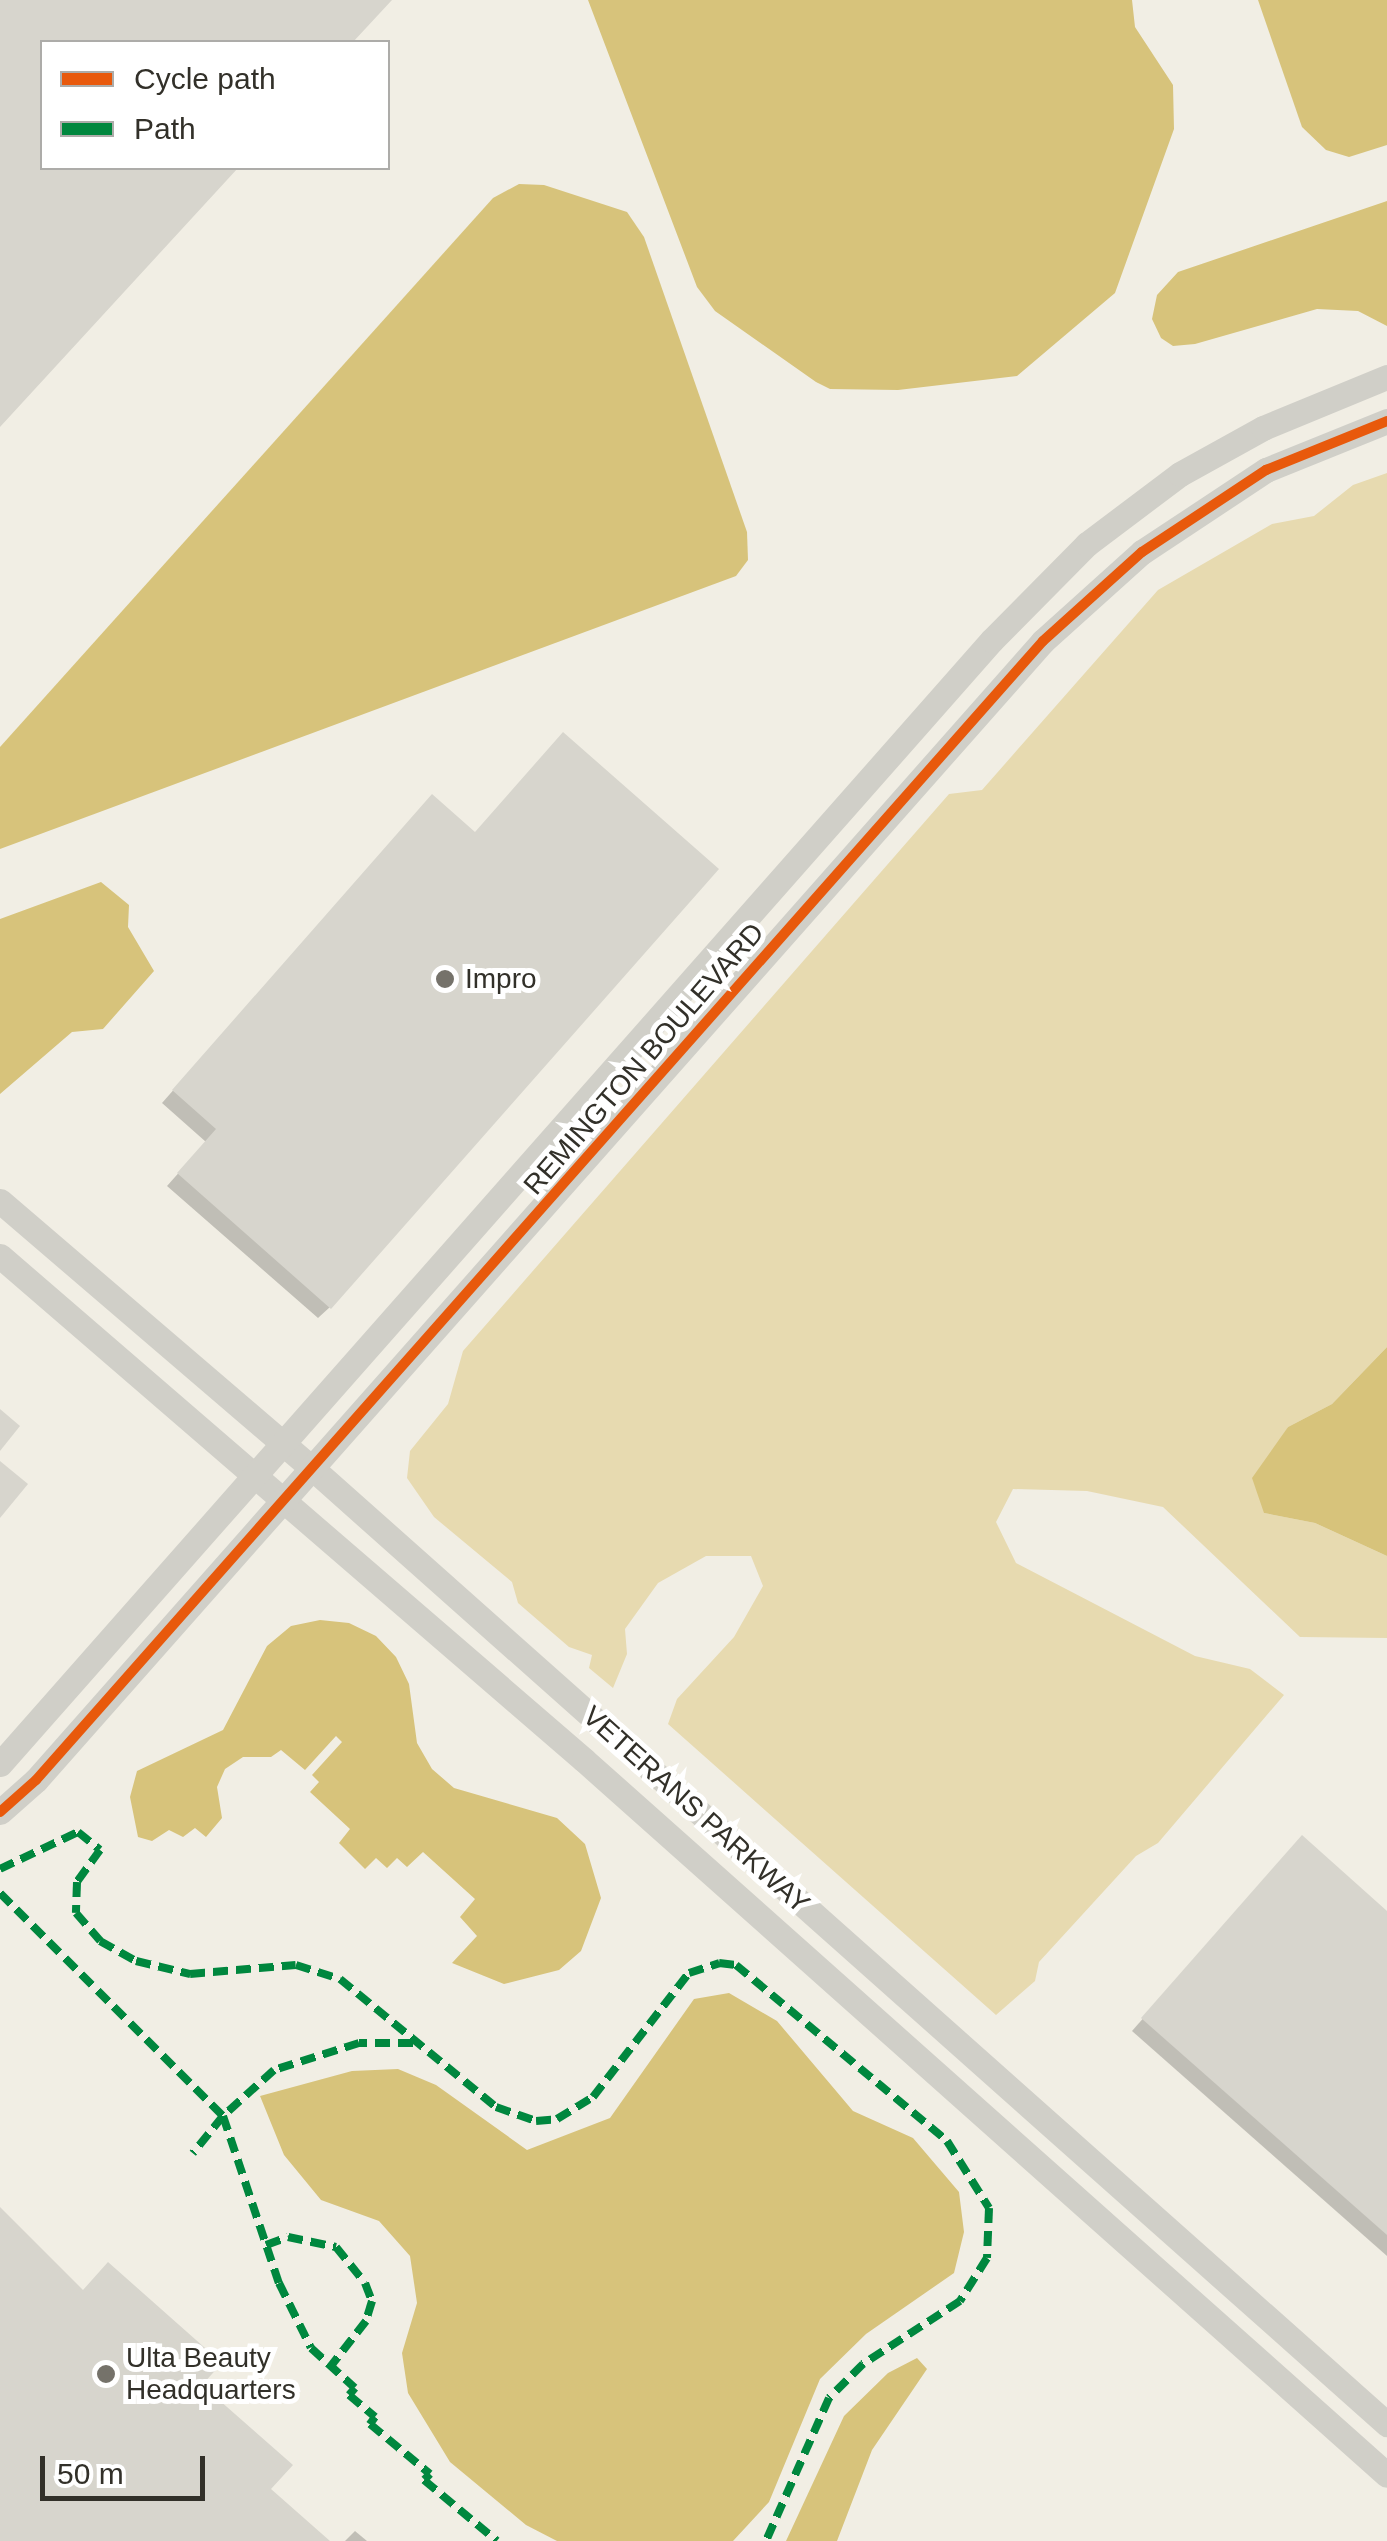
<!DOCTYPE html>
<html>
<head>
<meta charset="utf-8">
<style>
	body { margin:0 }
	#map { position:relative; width:1387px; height:2541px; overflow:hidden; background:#f1eee4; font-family:Arial,sans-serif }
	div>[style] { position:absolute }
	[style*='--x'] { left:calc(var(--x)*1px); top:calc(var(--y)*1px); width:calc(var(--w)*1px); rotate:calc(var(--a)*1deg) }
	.green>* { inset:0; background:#e7dab0 }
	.water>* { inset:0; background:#d7c37b }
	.shadow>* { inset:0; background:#0003 }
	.building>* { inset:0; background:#d7d5cd }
	.secondary>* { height:25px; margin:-12.5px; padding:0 12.5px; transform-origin:12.5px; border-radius:12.5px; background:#d0cfc8 }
	.quiet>* { height:8px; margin-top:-4px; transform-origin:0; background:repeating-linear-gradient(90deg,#00873e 0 15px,transparent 0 23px) }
	.cycleway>* { height:10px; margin:-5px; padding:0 5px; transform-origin:5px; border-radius:5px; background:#e8590c }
	.dots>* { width:28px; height:28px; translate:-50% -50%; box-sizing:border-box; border:5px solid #fff; border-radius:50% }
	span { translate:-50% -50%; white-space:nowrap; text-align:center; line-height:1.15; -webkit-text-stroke:10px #fff; paint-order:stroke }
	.poi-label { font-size:28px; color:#323029 }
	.left { translate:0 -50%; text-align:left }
	.street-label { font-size:28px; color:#323029 }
	.legend { position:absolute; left:40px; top:40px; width:350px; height:130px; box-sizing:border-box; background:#fff; border:2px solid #adaca9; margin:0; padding:12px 18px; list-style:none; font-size:30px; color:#323029 }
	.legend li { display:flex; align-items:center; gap:20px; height:50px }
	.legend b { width:50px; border:2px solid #adaca9 }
	.scale { position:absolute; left:40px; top:2456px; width:165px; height:45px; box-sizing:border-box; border:5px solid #323029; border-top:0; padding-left:12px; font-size:30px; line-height:35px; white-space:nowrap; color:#323029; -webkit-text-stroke:8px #fff; paint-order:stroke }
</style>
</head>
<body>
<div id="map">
	<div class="green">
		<i style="clip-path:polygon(1387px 473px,1387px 1347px,1332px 1404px,1288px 1427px,1269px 1461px,1264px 1513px,1315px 1523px,1387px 1556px,1387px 1638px,1300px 1637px,1163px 1507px,1087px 1491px,1013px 1489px,996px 1522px,1016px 1563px,1195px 1656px,1250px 1669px,1284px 1695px,1158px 1843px,1136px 1856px,1039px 1962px,1035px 1981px,996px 2015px,668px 1724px,677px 1699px,734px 1637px,763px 1586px,751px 1556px,706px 1556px,658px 1583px,625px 1629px,627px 1654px,613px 1688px,589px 1668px,592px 1655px,569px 1647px,518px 1603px,512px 1582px,434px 1517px,407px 1478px,410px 1451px,448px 1404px,463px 1351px,949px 794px,982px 790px,1158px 590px,1272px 524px,1314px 516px,1353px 485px)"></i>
	</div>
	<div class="water">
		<i style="clip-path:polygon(588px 0,1132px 0,1135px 27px,1173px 85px,1174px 129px,1115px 293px,1017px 376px,898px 390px,830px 389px,816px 382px,715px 311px,697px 287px)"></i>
		<i style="clip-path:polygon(1258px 0,1387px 0,1387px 145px,1349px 157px,1326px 150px,1302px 127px)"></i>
		<i style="clip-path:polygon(519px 184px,544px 185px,627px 212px,644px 237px,747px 532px,748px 560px,736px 576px,0 849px,0 747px,493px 198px)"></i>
		<i style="clip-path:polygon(1387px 201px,1387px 326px,1358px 311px,1317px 309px,1195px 344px,1173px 346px,1161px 338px,1152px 319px,1157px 295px,1178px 272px)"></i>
		<i style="clip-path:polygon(101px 882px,129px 905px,128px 927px,154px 971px,103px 1029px,72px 1032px,0 1094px,0 919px)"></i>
		<i style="clip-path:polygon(1387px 1347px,1387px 1556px,1315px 1523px,1264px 1513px,1252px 1478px,1288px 1427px,1332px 1404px)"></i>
		<i style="clip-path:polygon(320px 1620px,349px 1623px,376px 1636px,396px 1657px,409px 1684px,417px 1743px,432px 1769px,454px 1788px,557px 1818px,585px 1844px,601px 1898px,581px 1951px,559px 1970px,504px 1984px,452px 1963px,477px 1936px,460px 1917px,475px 1899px,423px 1852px,407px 1867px,397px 1858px,387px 1868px,376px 1858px,365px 1869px,339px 1843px,350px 1829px,310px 1792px,319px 1782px,312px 1775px,342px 1742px,336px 1736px,305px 1770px,281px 1750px,271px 1757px,243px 1757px,225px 1769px,217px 1787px,222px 1818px,206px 1837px,195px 1828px,183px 1837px,169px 1830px,152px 1841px,138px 1837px,130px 1797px,137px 1771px,223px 1730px,267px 1646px,291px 1626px)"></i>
		<i style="clip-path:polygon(729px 1993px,777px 2021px,853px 2111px,913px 2138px,959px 2192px,964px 2232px,954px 2273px,866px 2334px,820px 2379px,769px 2502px,733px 2541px,557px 2541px,526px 2525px,450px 2462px,408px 2393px,402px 2353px,417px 2303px,410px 2256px,379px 2221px,321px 2200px,284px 2155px,260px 2096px,352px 2071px,398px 2069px,436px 2085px,527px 2150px,610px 2118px,694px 1999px)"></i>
		<i style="clip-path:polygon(917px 2358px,927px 2369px,872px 2450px,837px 2541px,786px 2541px,844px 2416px,888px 2373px)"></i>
	</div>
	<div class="shadow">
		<i style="clip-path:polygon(0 0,389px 0,350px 42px,42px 42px,42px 168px,235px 168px,0 423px)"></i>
		<i style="clip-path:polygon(421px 809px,330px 1307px,318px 1318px,167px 1186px,206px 1142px,162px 1103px)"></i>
		<i style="clip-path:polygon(1291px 1850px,1387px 1915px,1387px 2256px,1132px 2031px)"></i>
		<i style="clip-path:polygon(355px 2531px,367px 2541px,345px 2541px)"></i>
	</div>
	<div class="building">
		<i style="clip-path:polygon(0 0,392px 0,353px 42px,42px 42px,42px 168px,238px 168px,0 427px)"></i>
		<i style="clip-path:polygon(563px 732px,719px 869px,331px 1309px,177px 1173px,216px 1129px,172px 1090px,432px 794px,475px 832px)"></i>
		<i style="clip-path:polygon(0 1409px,20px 1426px,0 1451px)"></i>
		<i style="clip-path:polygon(0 1461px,28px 1484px,0 1518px)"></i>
		<i style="clip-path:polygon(1302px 1835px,1387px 1911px,1387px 2235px,1141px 2018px)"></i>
		<i style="clip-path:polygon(0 2207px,83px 2290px,108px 2262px,222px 2363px,202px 2385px,293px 2465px,271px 2489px,330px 2541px,0 2541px)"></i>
	</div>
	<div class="secondary">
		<i style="--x:0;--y:1201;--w:411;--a:40.6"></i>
		<i style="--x:312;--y:1468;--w:1439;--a:41.65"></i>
		<i style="--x:0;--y:1256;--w:771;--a:40.79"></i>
		<i style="--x:584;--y:1760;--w:1075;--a:41.68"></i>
		<i style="--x:0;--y:1764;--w:1499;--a:-48.57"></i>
		<i style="--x:992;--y:640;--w:135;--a:-45.3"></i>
		<i style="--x:1087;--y:544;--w:116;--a:-37"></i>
		<i style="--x:1180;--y:474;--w:95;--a:-29"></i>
		<i style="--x:1263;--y:428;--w:134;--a:-22.4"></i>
		<i style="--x:0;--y:1812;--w:48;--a:-41.6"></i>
		<i style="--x:36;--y:1780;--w:1520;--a:-48.52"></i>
		<i style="--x:1043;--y:641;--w:133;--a:-42"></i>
		<i style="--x:1142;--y:552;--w:149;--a:-33.5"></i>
		<i style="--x:1266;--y:470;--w:131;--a:-22"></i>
	</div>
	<div class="quiet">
		<i style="--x:0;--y:1869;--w:86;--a:-25.4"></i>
		<i style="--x:78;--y:1832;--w:28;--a:39"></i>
		<i style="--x:100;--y:1850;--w:39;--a:126"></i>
		<i style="--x:77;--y:1882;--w:31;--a:92"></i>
		<i style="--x:76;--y:1913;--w:37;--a:49"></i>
		<i style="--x:100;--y:1941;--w:41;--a:29.1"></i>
		<i style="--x:136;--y:1961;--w:56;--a:13.5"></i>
		<i style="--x:190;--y:1974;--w:106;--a:-4.9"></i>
		<i style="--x:296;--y:1965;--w:46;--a:17.7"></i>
		<i style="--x:340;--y:1979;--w:202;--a:39.4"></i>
		<i style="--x:496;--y:2107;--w:42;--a:19.3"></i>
		<i style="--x:536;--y:2121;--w:21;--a:-5"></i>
		<i style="--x:557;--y:2119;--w:42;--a:-31.4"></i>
		<i style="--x:593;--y:2097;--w:157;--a:-52.3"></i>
		<i style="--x:689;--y:1973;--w:32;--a:-18"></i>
		<i style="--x:719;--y:1963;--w:17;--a:7"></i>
		<i style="--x:736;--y:1965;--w:275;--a:39.8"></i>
		<i style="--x:947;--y:2141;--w:79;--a:57.9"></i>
		<i style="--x:989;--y:2208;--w:50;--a:92.3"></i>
		<i style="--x:987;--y:2258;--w:51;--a:122.1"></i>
		<i style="--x:960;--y:2301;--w:116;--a:147"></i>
		<i style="--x:863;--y:2364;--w:48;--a:135"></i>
		<i style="--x:829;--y:2398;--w:156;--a:113.8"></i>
		<i style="--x:0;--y:1893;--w:315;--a:45"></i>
		<i style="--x:223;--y:2116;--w:48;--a:129"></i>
		<i style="--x:413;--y:2043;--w:54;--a:180"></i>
		<i style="--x:359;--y:2043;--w:89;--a:162.4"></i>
		<i style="--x:274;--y:2070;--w:69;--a:138"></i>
		<i style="--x:223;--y:2116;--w:176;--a:71.5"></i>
		<i style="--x:279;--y:2283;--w:72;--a:63.8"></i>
		<i style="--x:311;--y:2348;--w:59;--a:42.3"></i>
		<i style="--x:355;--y:2388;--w:9;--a:131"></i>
		<i style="--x:349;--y:2395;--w:34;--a:40"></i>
		<i style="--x:375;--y:2417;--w:9;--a:126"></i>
		<i style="--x:370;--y:2424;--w:78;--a:39.8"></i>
		<i style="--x:430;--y:2474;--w:8;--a:135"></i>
		<i style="--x:424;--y:2480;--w:95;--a:39.9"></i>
		<i style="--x:266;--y:2245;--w:23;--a:-20"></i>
		<i style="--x:288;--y:2237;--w:49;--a:11.8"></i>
		<i style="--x:336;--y:2247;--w:46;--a:51.1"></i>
		<i style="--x:365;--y:2283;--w:19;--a:69"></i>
		<i style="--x:372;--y:2301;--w:21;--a:107"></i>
		<i style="--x:366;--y:2321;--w:58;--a:128"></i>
	</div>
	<div class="cycleway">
		<i style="--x:0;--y:1812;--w:48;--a:-41.6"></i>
		<i style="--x:36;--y:1780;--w:1520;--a:-48.52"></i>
		<i style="--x:1043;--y:641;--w:133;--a:-42"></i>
		<i style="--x:1142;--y:552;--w:149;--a:-33.5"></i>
		<i style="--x:1266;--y:470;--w:131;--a:-22"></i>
	</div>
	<div class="dots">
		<i style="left:445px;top:979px;background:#75726a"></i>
		<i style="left:106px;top:2374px;background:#75726a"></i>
	</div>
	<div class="poi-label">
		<span class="left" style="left:465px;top:979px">Impro</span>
		<span class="left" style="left:126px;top:2374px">Ulta Beauty<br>Headquarters</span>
	</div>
	<div class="street-label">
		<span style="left:644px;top:1059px;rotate:-49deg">REMINGTON BOULEVARD</span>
		<span style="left:696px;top:1810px;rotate:42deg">VETERANS PARKWAY</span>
	</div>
	<ul class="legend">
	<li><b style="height:12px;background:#e8590c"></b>Cycle path</li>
	<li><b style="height:12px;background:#00873e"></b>Path</li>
	</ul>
	<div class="scale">50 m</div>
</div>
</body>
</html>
